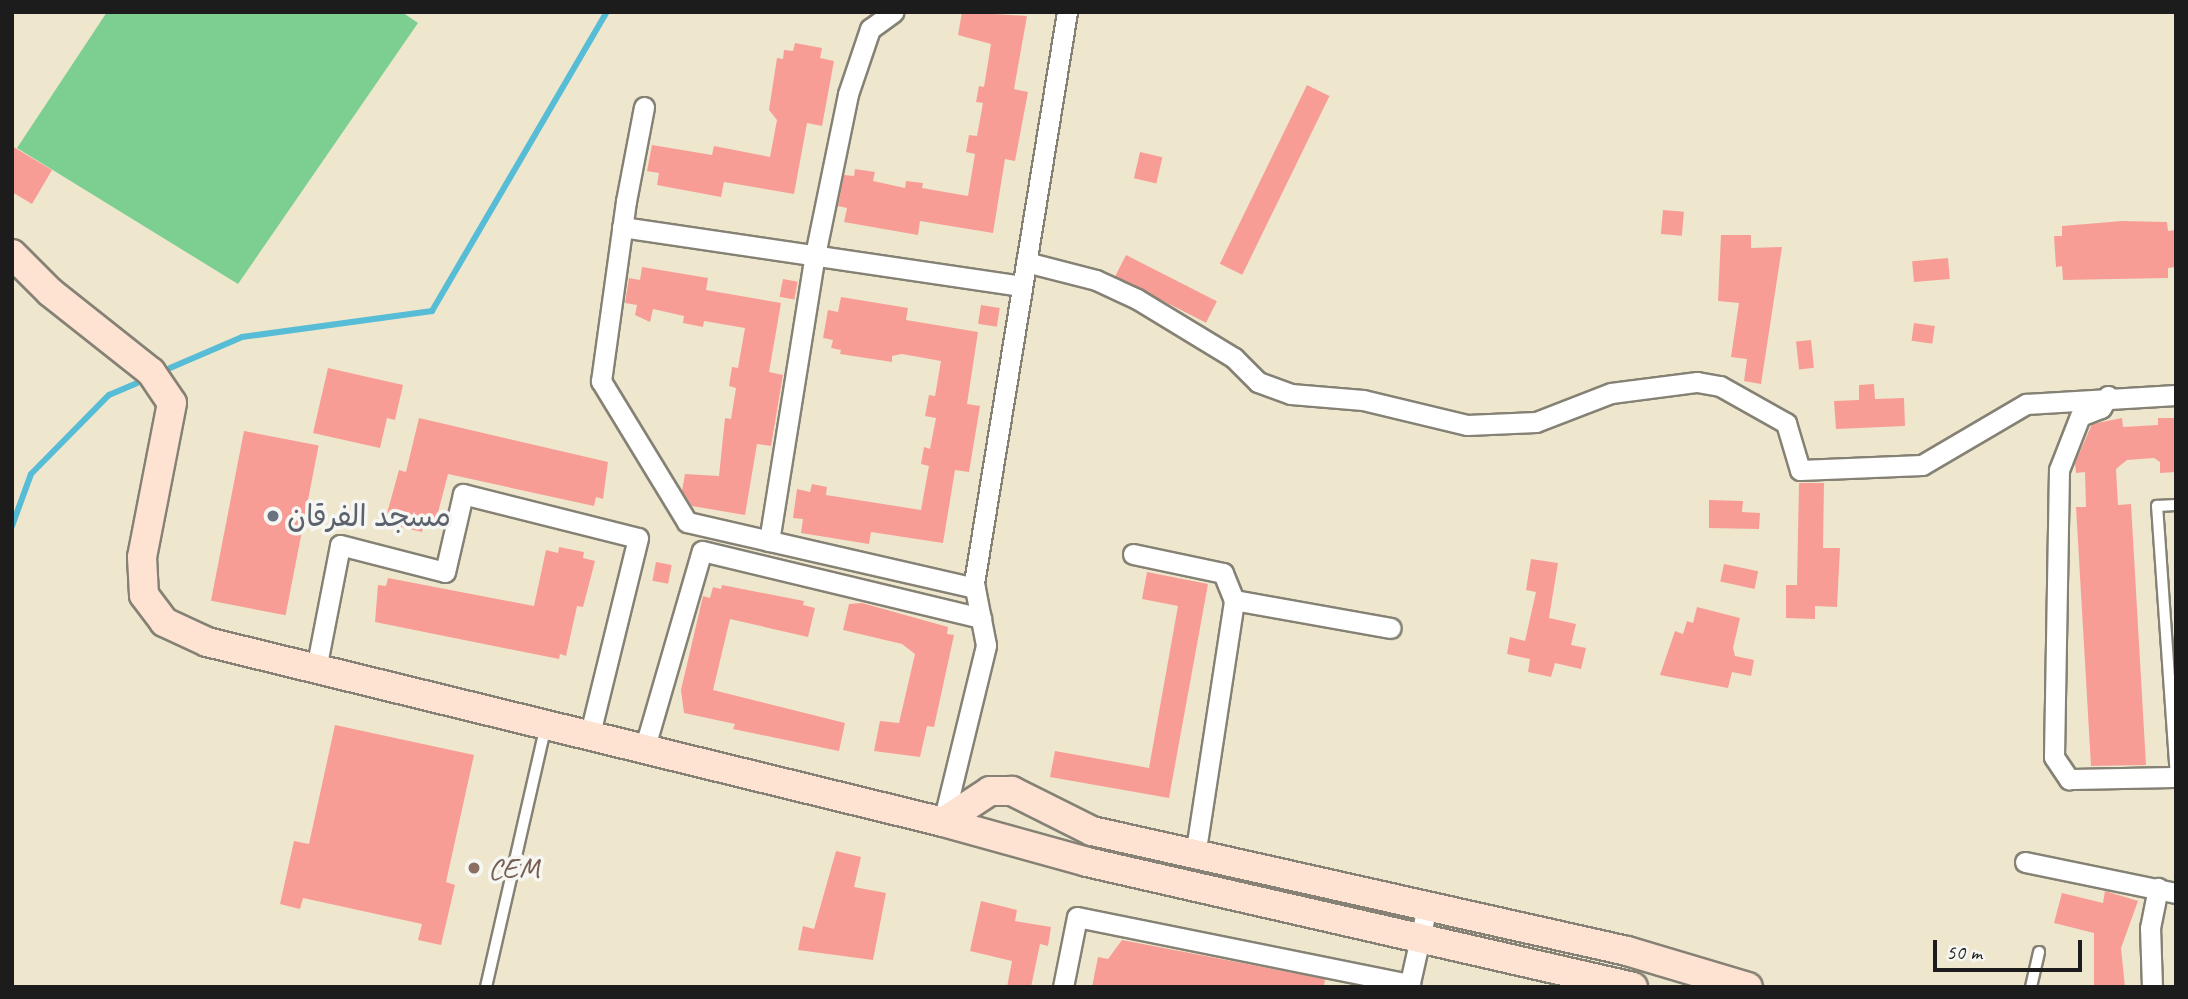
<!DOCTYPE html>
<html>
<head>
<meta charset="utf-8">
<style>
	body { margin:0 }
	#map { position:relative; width:2188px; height:999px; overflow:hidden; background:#eee7ce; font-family:Caveat,"Playpen Sans Arabic",sans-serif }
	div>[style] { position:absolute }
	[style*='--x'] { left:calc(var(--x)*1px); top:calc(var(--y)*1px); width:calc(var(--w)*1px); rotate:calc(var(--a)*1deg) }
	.green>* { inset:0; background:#7ccf91 }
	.stream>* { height:6px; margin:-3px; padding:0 3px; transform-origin:3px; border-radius:3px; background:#57bcd6 }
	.building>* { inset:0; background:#f89d96; transform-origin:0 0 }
	.roads { filter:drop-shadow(2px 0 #858275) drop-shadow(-2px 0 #858275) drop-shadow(0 2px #858275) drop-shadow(0 -2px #858275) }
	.lane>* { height:10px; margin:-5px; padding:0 5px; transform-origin:5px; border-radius:5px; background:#fff }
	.street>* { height:19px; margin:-9.5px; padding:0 9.5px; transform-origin:9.5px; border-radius:9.5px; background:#fff }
	.secondary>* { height:28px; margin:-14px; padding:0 14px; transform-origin:14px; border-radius:14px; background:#fee3d2 }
	.dots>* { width:19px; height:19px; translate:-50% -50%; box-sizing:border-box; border:4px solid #f6f6f2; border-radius:50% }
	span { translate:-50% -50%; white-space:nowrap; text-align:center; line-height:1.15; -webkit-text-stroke:7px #f6f6f2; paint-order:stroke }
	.worship-label { font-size:30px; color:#5b616d }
	.left { translate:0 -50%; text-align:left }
	.education-label { font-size:30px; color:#785e54 }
	.frame { position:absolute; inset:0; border:14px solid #1c1c1c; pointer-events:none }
	.scale { position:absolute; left:1933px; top:940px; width:149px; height:32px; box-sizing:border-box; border:4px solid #1c1c1c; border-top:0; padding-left:9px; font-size:21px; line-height:24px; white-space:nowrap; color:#1c1c1c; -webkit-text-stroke:5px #f6f6f2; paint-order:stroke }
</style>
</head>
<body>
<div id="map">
	<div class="green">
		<i style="clip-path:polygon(107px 12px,402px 12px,418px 23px,238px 284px,17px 148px)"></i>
	</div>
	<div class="stream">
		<i style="--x:170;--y:368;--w:78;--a:-23.3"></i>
		<i style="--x:242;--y:337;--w:192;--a:-7.8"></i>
		<i style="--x:432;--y:311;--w:346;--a:-59.7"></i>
		<i style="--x:12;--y:526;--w:55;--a:-69.9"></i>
		<i style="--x:31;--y:474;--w:111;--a:-45.4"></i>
		<i style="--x:109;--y:395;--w:30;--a:-23"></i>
	</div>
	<div class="building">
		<i style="clip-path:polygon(962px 12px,1027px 16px,1014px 89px,1028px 92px,1015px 161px,1005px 159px,993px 233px,920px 221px,918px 235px,844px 222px,847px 208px,838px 206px,844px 175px,854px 176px,855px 169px,875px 172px,873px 181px,905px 188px,906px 181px,923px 183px,922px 188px,968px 196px,975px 154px,966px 152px,969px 135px,977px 136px,983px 103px,976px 102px,979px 86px,984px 87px,991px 44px,958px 35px)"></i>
		<i style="clip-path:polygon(795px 43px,822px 48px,820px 58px,834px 61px,822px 126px,807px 123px,794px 194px,724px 182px,721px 197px,657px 185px,659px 173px,647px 171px,652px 145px,712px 155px,714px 146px,770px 157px,777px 120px,769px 110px,777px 58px,783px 59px,784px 50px,793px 51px)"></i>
		<i style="left:1307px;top:85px;width:25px;height:199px;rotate:26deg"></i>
		<i style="clip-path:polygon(12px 146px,52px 170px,32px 204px,12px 192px)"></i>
		<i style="left:1140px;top:152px;width:23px;height:27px;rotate:13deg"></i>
		<i style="left:1663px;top:210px;width:21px;height:24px;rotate:5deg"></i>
		<i style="clip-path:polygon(2122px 221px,2167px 222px,2168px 231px,2176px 230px,2176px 267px,2168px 268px,2168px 278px,2063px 280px,2062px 266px,2056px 267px,2054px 236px,2062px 236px,2062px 226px)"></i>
		<i style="clip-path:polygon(1721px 235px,1751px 235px,1751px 248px,1782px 247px,1761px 384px,1744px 381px,1747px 359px,1731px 357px,1739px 303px,1718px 301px)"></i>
		<i style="left:1126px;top:255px;width:102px;height:24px;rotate:27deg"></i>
		<i style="left:1948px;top:258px;width:21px;height:36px;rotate:85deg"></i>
		<i style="clip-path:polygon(642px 267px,708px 278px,706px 290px,781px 303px,769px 372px,783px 375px,771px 446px,757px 444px,745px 515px,692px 506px,682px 491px,685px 474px,719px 476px,725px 418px,731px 419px,736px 388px,729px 386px,732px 367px,738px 368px,745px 328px,704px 321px,703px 327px,683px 323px,684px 316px,653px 309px,650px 322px,635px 315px,637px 305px,625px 303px,629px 278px,640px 280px)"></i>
		<i style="left:783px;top:279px;width:15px;height:18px;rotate:11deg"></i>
		<i style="clip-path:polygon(841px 297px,908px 308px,906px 320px,978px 332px,967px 404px,980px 406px,969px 472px,955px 470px,943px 543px,871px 532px,869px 544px,801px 533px,803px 519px,793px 518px,797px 489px,810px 492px,812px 484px,827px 487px,826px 495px,921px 510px,929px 466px,921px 464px,924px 447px,930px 449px,936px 418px,925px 416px,929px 395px,935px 396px,941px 361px,902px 354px,892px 356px,892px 362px,840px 354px,841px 350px,831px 348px,833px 340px,823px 338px,828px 310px,838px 312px)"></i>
		<i style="left:981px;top:305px;width:19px;height:19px;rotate:9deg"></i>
		<i style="left:1914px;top:323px;width:21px;height:18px;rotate:8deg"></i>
		<i style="left:1811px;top:340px;width:28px;height:15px;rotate:84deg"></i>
		<i style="clip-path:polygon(328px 368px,403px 385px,395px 420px,387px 418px,380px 448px,313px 433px)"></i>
		<i style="clip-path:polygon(1874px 384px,1875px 399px,1904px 398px,1905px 426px,1836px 429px,1834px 401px,1859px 400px,1859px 385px)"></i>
		<i style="clip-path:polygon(419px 418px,608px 462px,603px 499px,596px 497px,594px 506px,448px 474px,434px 528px,423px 526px,422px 532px,397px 526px,398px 520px,386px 517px,399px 470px,406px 472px)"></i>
		<i style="clip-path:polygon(2122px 418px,2123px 427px,2158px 425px,2158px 418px,2176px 418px,2176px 472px,2160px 473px,2160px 462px,2154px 458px,2127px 460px,2116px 469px,2118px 505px,2131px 504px,2146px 765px,2091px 766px,2076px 507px,2086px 507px,2085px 472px,2076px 473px,2075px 463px,2092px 424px)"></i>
		<i style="left:244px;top:431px;width:76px;height:173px;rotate:11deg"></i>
		<i style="clip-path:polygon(1799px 483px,1824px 483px,1823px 548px,1840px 548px,1837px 607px,1815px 606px,1815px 619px,1786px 618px,1786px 585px,1797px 585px)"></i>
		<i style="clip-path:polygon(1709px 500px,1743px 501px,1742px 512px,1760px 513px,1759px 529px,1709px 528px)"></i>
		<i style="clip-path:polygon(559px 547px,584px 552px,583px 558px,595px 561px,583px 607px,577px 606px,566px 656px,560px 654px,559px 659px,375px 622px,378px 585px,386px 586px,388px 578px,534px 606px,546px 550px,558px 553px)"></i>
		<i style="clip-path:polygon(1531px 559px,1558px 563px,1549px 618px,1576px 624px,1571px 645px,1586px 648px,1581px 669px,1555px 663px,1551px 677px,1528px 672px,1530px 659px,1507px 654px,1510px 637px,1525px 641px,1536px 592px,1526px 590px)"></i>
		<i style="left:656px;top:562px;width:16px;height:19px;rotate:11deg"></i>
		<i style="left:1724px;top:564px;width:35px;height:18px;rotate:12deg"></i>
		<i style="clip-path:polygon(1147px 572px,1208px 584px,1169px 798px,1050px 777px,1055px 751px,1149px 768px,1178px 606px,1142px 599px)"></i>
		<i style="clip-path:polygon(722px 585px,804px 601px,803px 605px,815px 608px,808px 637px,730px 619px,713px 690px,845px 723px,839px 751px,733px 729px,735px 724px,684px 713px,681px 690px,703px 596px,710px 598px,713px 587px,721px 589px)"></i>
		<i style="clip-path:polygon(862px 603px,948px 627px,947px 634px,954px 635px,934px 727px,927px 726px,920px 757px,874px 751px,880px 721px,899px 723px,915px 654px,902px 644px,843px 630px,849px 604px)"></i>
		<i style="clip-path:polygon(1697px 607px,1740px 618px,1733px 648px,1735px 656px,1754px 660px,1751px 676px,1732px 672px,1728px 688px,1660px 675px,1675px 631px,1683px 634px,1687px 621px,1693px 623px)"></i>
		<i style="clip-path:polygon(335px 725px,474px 755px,446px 882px,455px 885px,441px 945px,418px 940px,422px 924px,303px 898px,300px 909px,280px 904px,294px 841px,309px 844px)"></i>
		<i style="clip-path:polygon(836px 851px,861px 857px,854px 887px,886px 893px,873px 960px,798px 950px,803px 926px,814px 929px)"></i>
		<i style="clip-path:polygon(2105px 891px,2138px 901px,2121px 948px,2125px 987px,2094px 987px,2094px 933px,2054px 923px,2062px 893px,2103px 903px)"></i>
		<i style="clip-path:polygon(981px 901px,1017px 910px,1015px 921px,1051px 927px,1048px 946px,1040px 944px,1031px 987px,1007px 987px,1012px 961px,970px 951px)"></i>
		<i style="clip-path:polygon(1122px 940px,1325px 979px,1324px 987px,1092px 987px,1098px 957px,1108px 959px)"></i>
	</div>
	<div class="roads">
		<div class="lane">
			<i style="--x:2176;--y:777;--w:272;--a:-94"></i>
			<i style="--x:2157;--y:506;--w:19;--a:-3"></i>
			<i style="--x:486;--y:987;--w:268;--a:-77.1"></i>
			<i style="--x:2031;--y:987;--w:36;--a:-77"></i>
		</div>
		<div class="street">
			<i style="--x:644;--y:107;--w:96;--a:100.8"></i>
			<i style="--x:626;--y:201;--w:182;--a:97.9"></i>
			<i style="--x:601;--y:381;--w:165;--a:58.6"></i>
			<i style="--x:687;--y:522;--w:295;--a:12.9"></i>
			<i style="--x:622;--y:227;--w:404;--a:8.4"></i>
			<i style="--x:1026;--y:262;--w:72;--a:14.4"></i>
			<i style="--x:1096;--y:280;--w:45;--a:24.9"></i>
			<i style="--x:1137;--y:299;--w:114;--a:31.3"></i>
			<i style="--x:1234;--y:358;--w:34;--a:45"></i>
			<i style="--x:1258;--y:382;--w:35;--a:20"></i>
			<i style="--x:1291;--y:394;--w:72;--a:4.8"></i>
			<i style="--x:1363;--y:400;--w:107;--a:13.5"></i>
			<i style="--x:1467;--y:425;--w:69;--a:-2.5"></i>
			<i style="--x:1536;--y:422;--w:80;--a:-21.1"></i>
			<i style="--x:1611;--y:393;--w:87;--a:-7.3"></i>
			<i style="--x:1697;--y:382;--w:23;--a:10"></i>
			<i style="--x:1720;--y:386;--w:76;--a:29.3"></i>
			<i style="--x:1786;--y:423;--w:49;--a:73.4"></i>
			<i style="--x:1800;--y:470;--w:122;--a:-2.3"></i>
			<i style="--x:1922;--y:465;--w:121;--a:-30.4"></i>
			<i style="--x:2026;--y:404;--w:150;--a:-3.4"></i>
			<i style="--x:2108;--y:396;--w:14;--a:120"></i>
			<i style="--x:2101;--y:408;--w:22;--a:159"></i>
			<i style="--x:2080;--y:416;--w:58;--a:111.3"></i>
			<i style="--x:2059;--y:470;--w:287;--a:91"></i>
			<i style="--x:2054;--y:757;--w:27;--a:56"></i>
			<i style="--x:2069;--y:779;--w:107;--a:-1.1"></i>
			<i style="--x:769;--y:541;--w:290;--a:-80.9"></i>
			<i style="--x:815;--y:255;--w:164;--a:-78.4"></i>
			<i style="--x:848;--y:94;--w:69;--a:-71.3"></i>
			<i style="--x:870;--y:29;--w:29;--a:-36"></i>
			<i style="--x:1133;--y:554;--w:92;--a:11.9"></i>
			<i style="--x:1223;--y:573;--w:29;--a:68"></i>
			<i style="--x:316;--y:669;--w:126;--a:-79"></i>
			<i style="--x:340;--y:545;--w:108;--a:14.4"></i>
			<i style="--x:445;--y:572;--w:80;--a:-77"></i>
			<i style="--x:463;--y:494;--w:180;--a:14.1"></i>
			<i style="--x:638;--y:538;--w:205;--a:103.8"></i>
			<i style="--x:644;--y:750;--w:207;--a:-73.8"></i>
			<i style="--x:702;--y:551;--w:287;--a:13.5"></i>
			<i style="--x:943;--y:822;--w:182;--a:-76.3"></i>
			<i style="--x:986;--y:645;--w:63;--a:-101"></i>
			<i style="--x:974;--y:583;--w:579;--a:-80.75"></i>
			<i style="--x:1195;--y:856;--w:259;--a:-81.3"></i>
			<i style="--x:1234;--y:600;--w:159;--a:10.1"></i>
			<i style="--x:2025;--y:862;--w:154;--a:11.6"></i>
			<i style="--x:1063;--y:987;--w:71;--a:-78.7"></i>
			<i style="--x:1077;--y:917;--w:340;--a:11.4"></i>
			<i style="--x:1409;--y:987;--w:82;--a:-77.3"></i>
			<i style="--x:2152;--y:987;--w:59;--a:-91.9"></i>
			<i style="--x:2150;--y:928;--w:41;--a:-78.7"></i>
		</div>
		<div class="secondary">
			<i style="--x:12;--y:254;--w:54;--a:45"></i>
			<i style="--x:50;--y:292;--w:129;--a:38.4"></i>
			<i style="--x:151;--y:372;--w:37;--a:56"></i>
			<i style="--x:172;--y:403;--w:157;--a:101"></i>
			<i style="--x:142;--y:557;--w:38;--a:87"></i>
			<i style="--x:144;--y:595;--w:34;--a:53"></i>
			<i style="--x:164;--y:622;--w:47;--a:24.9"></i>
			<i style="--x:207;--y:642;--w:758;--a:13.74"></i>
			<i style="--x:943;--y:822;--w:149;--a:15.5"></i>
			<i style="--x:1087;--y:862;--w:560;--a:12.89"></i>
			<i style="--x:943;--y:822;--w:56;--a:-33.4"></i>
			<i style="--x:990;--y:791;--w:22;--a:0"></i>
			<i style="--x:1012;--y:791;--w:89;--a:26.6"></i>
			<i style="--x:1092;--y:831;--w:548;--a:12.64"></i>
			<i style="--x:1627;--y:951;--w:126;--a:16.6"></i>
		</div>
	</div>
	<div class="dots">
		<i style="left:273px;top:516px;background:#6b7280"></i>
		<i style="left:474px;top:868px;background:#8d6e63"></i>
	</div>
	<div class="worship-label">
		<span class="left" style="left:287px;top:516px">مسجد الفرقان</span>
	</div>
	<div class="education-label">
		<span class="left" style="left:488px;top:868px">CEM</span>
	</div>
	<div class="frame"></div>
	<div class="scale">50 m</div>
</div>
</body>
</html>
